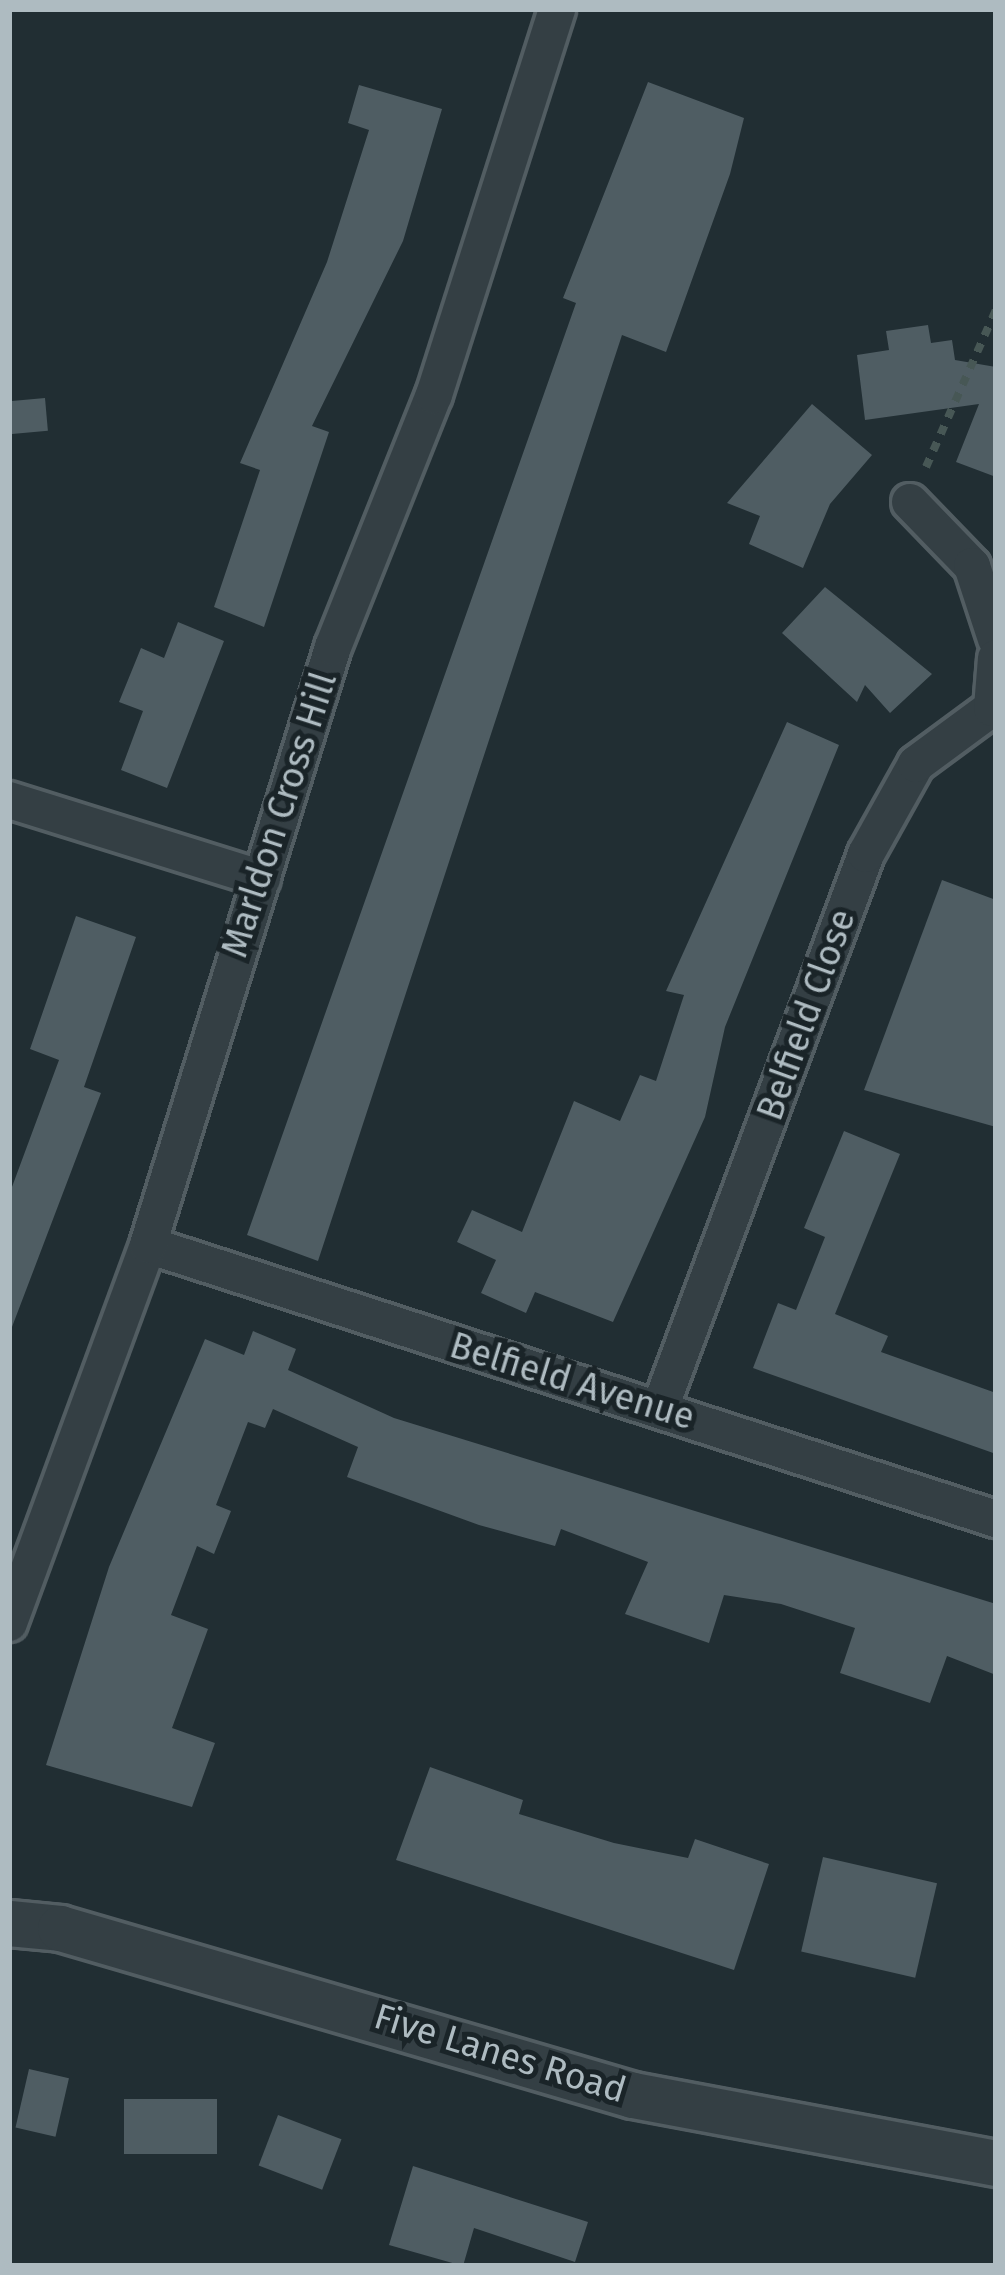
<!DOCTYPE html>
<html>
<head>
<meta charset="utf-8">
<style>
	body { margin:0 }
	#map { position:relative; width:1005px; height:2275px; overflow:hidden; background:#212e33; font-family:"Fira Sans",sans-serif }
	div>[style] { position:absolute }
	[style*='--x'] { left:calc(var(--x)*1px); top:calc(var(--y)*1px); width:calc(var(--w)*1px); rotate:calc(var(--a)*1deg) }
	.building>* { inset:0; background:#4f5d63; transform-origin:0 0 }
	.path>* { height:8px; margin-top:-4px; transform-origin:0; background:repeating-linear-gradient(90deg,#475755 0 9px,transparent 0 18px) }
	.roads { filter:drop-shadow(3px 0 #525d62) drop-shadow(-3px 0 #525d62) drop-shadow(0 3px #525d62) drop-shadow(0 -3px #525d62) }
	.minor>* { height:36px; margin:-18px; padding:0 18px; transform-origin:18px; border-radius:18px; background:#343f44 }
	.tertiary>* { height:45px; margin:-22.5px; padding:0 22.5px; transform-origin:22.5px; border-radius:22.5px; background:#343f44 }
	span { translate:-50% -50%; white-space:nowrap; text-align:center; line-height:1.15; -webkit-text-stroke:10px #1a2428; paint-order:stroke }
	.street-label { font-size:36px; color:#aebbc1 }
	.frame { position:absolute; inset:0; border:12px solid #aebbc1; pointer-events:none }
</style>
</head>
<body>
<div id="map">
	<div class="building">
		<i style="clip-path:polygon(648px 82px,744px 118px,730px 174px,666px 352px,622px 335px,318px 1261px,247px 1235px,576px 303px,563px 298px)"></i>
		<i style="clip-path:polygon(359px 85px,442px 109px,403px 241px,312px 426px,329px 432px,264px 627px,214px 607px,260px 470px,240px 463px,327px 262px,369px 130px,348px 123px)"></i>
		<i style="clip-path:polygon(928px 325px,931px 343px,952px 340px,955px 360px,996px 367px,996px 477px,956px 462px,979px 404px,865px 420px,857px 355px,889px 350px,886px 331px)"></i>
		<i style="left:45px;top:398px;width:33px;height:36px;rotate:85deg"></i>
		<i style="clip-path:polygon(812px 404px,872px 455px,830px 504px,803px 568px,749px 544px,760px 516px,727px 503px)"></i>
		<i style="clip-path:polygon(825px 587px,932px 674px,890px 713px,865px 685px,857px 702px,782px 633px)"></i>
		<i style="clip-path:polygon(178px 622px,224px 641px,167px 788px,121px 770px,143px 711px,119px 702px,141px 648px,164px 658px)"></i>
		<i style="clip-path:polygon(787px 722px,839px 745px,725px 1027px,705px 1117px,613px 1322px,535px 1292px,526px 1313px,481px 1293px,496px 1260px,457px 1242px,472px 1210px,522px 1232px,574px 1101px,620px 1121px,640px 1075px,656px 1081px,684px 995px,666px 991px)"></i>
		<i style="clip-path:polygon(942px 880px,996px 900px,996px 1127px,864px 1090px)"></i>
		<i style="clip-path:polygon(76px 916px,136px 937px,84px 1087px,101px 1093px,12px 1327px,9px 1195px,59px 1060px,30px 1049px)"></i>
		<i style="clip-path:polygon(844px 1131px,900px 1154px,835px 1314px,888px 1336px,881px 1352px,996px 1393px,996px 1454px,753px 1368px,778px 1303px,796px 1310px,825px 1237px,804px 1228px)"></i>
		<i style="clip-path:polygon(253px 1331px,296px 1349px,288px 1370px,394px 1418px,996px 1604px,996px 1675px,947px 1656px,930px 1703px,840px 1673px,855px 1628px,781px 1604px,724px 1595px,709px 1643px,625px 1614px,648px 1562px,561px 1529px,555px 1546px,479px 1525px,347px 1477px,358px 1447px,273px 1409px,265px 1428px,248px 1422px,216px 1505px,231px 1511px,214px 1554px,197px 1546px,171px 1615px,208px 1629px,172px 1728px,215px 1743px,192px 1807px,46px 1765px,109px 1567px,205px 1339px,244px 1355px)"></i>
		<i style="clip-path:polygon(430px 1767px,523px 1800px,519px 1814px,614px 1843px,688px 1858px,695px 1839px,769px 1864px,734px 1970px,396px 1860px)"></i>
		<i style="left:823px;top:1857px;width:117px;height:97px;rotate:13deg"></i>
		<i style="left:29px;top:2069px;width:41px;height:60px;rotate:13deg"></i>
		<i style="left:124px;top:2099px;width:93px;height:55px"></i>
		<i style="left:278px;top:2115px;width:68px;height:54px;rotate:21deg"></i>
		<i style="clip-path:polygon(413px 2166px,588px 2222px,575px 2262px,474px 2228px,463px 2266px,389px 2245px)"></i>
	</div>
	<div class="path">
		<i style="--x:926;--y:467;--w:172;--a:-66"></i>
	</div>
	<div class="roads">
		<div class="minor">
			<i style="--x:910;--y:502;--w:89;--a:45.9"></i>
			<i style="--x:972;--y:566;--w:77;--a:71.8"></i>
			<i style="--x:9;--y:800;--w:265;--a:17.3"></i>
			<i style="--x:148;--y:1245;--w:891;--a:17.91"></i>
			<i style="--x:660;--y:1408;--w:591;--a:-69.6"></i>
			<i style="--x:866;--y:854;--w:103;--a:-60.9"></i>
			<i style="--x:916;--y:764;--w:94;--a:-36.4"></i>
			<i style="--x:992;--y:708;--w:50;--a:-85.4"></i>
			<i style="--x:9;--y:1623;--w:403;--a:-69.8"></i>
			<i style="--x:148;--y:1245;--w:626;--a:-72.81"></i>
			<i style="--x:333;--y:647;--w:271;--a:-68.2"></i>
			<i style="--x:434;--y:395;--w:405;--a:-72.3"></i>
		</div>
		<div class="tertiary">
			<i style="--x:9;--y:1923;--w:51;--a:5.6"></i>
			<i style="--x:60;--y:1928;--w:597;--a:16.25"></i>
			<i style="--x:633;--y:2095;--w:369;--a:10.6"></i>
		</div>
	</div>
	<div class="street-label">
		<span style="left:280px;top:815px;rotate:-72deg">Marldon Cross Hill</span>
		<span style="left:807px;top:1015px;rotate:-70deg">Belfield Close</span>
		<span style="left:572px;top:1382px;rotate:17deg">Belfield Avenue</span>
		<span style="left:500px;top:2054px;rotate:17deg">Five Lanes Road</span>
	</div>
	<div class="frame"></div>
</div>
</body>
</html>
